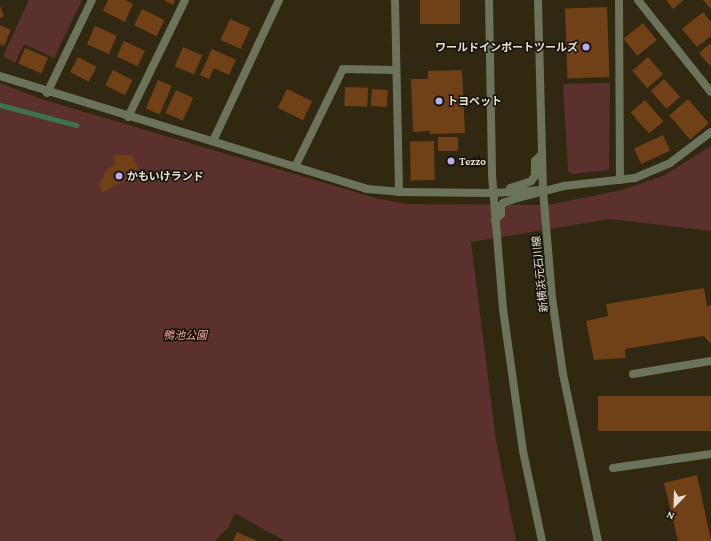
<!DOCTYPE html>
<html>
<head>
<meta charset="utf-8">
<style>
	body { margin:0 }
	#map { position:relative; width:711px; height:541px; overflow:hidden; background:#312811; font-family:"Crimson Pro","Noto Sans JP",serif }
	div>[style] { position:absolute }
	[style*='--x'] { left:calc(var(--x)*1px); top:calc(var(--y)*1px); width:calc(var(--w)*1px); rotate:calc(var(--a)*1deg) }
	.green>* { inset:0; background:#5b312d }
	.stream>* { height:5px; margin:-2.5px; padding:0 2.5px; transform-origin:2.5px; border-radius:2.5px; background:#3b744e }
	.building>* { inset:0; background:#704016; transform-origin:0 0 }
	.service>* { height:8px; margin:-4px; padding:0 4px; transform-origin:4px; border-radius:4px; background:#6b735a }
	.minor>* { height:8px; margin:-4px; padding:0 4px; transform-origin:4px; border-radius:4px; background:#6b735a }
	.tertiary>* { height:8px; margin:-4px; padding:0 4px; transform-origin:4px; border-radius:4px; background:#6b735a }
	.dots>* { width:11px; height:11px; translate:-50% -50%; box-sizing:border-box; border:2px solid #151208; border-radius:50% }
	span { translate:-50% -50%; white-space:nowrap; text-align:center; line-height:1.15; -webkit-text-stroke:3px #151208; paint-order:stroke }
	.poi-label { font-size:11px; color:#e7e1d4; font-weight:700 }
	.right { translate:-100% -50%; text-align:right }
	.left { translate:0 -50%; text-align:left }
	.street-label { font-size:11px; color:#e7e1d4 }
	.park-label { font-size:11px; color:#f6a9a0; font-style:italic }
	.north { position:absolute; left:655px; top:485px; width:40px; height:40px; -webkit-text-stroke:3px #151208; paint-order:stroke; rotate:203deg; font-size:11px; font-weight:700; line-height:16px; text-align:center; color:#e7e1d4 }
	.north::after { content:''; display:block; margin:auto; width:14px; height:18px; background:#e7e1d4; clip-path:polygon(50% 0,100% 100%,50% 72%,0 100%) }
</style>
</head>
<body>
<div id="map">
	<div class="green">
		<i style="clip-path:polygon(29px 0,82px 0,54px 58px,24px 44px,15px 63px,3px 56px)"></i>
		<i style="clip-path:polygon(0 83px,44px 100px,379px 199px,407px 204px,548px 205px,622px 190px,663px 176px,711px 146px,711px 231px,610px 219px,471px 242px,496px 441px,516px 541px,285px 541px,235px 513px,228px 528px,214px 541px,0 541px)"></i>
		<i style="clip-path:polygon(610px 83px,609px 170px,571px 174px,568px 171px,563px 84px)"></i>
	</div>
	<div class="stream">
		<i style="--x:0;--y:105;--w:79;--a:14.7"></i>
	</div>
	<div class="building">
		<i style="clip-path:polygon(108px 0,125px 0,133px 4px,125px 22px,103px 11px)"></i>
		<i style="clip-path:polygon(164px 0,175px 0,173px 5px)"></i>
		<i style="left:420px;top:0;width:40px;height:24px"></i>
		<i style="clip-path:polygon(666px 0,684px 0,673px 9px)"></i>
		<i style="clip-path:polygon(703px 0,711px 0,711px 9px)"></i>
		<i style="clip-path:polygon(0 6px,4px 16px,0 18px)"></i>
		<i style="left:607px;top:7px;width:70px;height:42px;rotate:88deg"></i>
		<i style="left:142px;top:9px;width:25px;height:18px;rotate:26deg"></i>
		<i style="clip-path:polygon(703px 12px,711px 22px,711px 36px,697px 47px,682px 29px)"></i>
		<i style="left:230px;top:19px;width:22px;height:23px;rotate:24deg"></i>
		<i style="left:643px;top:23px;width:22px;height:25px;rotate:51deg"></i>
		<i style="clip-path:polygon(0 25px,11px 30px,4px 46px,0 44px)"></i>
		<i style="left:95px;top:26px;width:24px;height:20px;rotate:24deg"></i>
		<i style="left:124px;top:41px;width:23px;height:17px;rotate:25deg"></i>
		<i style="clip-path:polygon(711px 43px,711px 67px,699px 53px)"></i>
		<i style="left:183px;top:47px;width:21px;height:21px;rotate:23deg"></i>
		<i style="left:25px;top:48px;width:25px;height:17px;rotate:23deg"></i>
		<i style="clip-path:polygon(212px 49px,236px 60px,229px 75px,214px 68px,209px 79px,200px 75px)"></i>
		<i style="left:78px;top:57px;width:21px;height:17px;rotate:28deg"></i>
		<i style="left:648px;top:57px;width:23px;height:21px;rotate:49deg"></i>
		<i style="left:113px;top:70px;width:22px;height:17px;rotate:27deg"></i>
		<i style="clip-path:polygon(462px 70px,465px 133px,430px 134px,430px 131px,413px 132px,411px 79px,428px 79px,428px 71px)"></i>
		<i style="left:664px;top:79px;width:24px;height:18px;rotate:48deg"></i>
		<i style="left:158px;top:80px;width:15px;height:31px;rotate:23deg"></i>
		<i style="left:345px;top:87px;width:23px;height:19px;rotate:2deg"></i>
		<i style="left:287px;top:89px;width:28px;height:21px;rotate:26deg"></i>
		<i style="left:372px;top:89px;width:16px;height:17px;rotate:4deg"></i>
		<i style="left:176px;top:90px;width:19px;height:25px;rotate:25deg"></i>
		<i style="left:688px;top:99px;width:32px;height:25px;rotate:49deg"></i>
		<i style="left:645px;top:100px;width:28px;height:19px;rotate:49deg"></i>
		<i style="left:663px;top:135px;width:17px;height:32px;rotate:65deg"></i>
		<i style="left:458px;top:137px;width:14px;height:20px;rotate:90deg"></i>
		<i style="left:434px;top:141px;width:39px;height:24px;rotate:89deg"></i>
		<i style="clip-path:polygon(114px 155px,132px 155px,140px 172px,102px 193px,99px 184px,106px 171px,115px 164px)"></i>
		<i style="clip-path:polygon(704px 288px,707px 306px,711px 305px,711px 344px,704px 336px,625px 349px,626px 358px,594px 360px,586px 321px,608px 316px,606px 304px)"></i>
		<i style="left:711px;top:396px;width:35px;height:113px;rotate:90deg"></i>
		<i style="clip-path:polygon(697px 475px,711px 541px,678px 541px,664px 483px)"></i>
		<i style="clip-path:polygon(237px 532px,258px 541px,233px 541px)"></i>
	</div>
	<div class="service">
		<i style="--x:633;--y:374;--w:79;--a:-9.5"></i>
		<i style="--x:613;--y:468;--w:99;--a:-8.1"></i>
	</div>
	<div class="minor">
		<i style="--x:395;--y:0;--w:192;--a:88.8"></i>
		<i style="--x:619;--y:0;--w:180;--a:89.7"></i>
		<i style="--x:638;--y:0;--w:117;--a:51.6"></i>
		<i style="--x:47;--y:93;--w:103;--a:-64.2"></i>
		<i style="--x:128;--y:117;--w:130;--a:-64"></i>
		<i style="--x:213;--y:141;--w:156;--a:-64.9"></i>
		<i style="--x:295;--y:167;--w:109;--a:-63.9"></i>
		<i style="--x:343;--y:69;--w:53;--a:1.1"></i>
	</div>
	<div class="tertiary">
		<i style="--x:489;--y:0;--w:175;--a:89"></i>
		<i style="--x:492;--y:175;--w:134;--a:85.3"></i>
		<i style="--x:503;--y:309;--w:143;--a:82"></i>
		<i style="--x:523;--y:451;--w:92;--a:78.1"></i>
		<i style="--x:538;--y:0;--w:190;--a:88.5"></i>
		<i style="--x:543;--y:190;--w:107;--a:85.2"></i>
		<i style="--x:552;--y:297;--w:78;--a:81.9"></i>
		<i style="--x:563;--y:374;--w:171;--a:78.2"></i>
		<i style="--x:0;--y:76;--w:384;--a:17.1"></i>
		<i style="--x:367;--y:189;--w:32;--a:5"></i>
		<i style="--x:399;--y:192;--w:93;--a:0.6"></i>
		<i style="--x:492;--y:193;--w:51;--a:-3.4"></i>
		<i style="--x:510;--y:188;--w:22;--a:-18"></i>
		<i style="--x:531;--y:181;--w:6;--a:-51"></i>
		<i style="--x:535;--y:176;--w:15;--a:-90"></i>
		<i style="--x:535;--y:161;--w:10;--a:-45"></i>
		<i style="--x:495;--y:220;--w:8;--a:-45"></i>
		<i style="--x:501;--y:214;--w:8;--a:-90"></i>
		<i style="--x:501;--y:206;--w:4;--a:-56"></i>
		<i style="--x:503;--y:203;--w:15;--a:-20"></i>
		<i style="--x:517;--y:198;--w:49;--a:-14.3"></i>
		<i style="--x:564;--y:186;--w:71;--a:-6.4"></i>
		<i style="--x:635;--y:178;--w:38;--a:-23"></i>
		<i style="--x:670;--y:163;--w:51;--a:-37.1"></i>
	</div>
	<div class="dots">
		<i style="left:586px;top:47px;background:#b8abf7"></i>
		<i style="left:439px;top:101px;background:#b8abf7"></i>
		<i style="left:451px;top:161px;background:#b8abf7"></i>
		<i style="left:119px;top:176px;background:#b8abf7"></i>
	</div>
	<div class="poi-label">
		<span class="right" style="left:578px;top:47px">ワールドインポートツールズ</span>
		<span class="left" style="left:447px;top:101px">トヨペット</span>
		<span class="left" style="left:459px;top:161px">Tezzo</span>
		<span class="left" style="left:127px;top:176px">かもいけランド</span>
	</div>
	<div class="street-label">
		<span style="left:540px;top:274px;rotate:-96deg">新横浜元石川線</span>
	</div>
	<div class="park-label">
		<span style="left:185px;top:335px">鴨池公園</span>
	</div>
	<div class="north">N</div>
</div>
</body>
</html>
